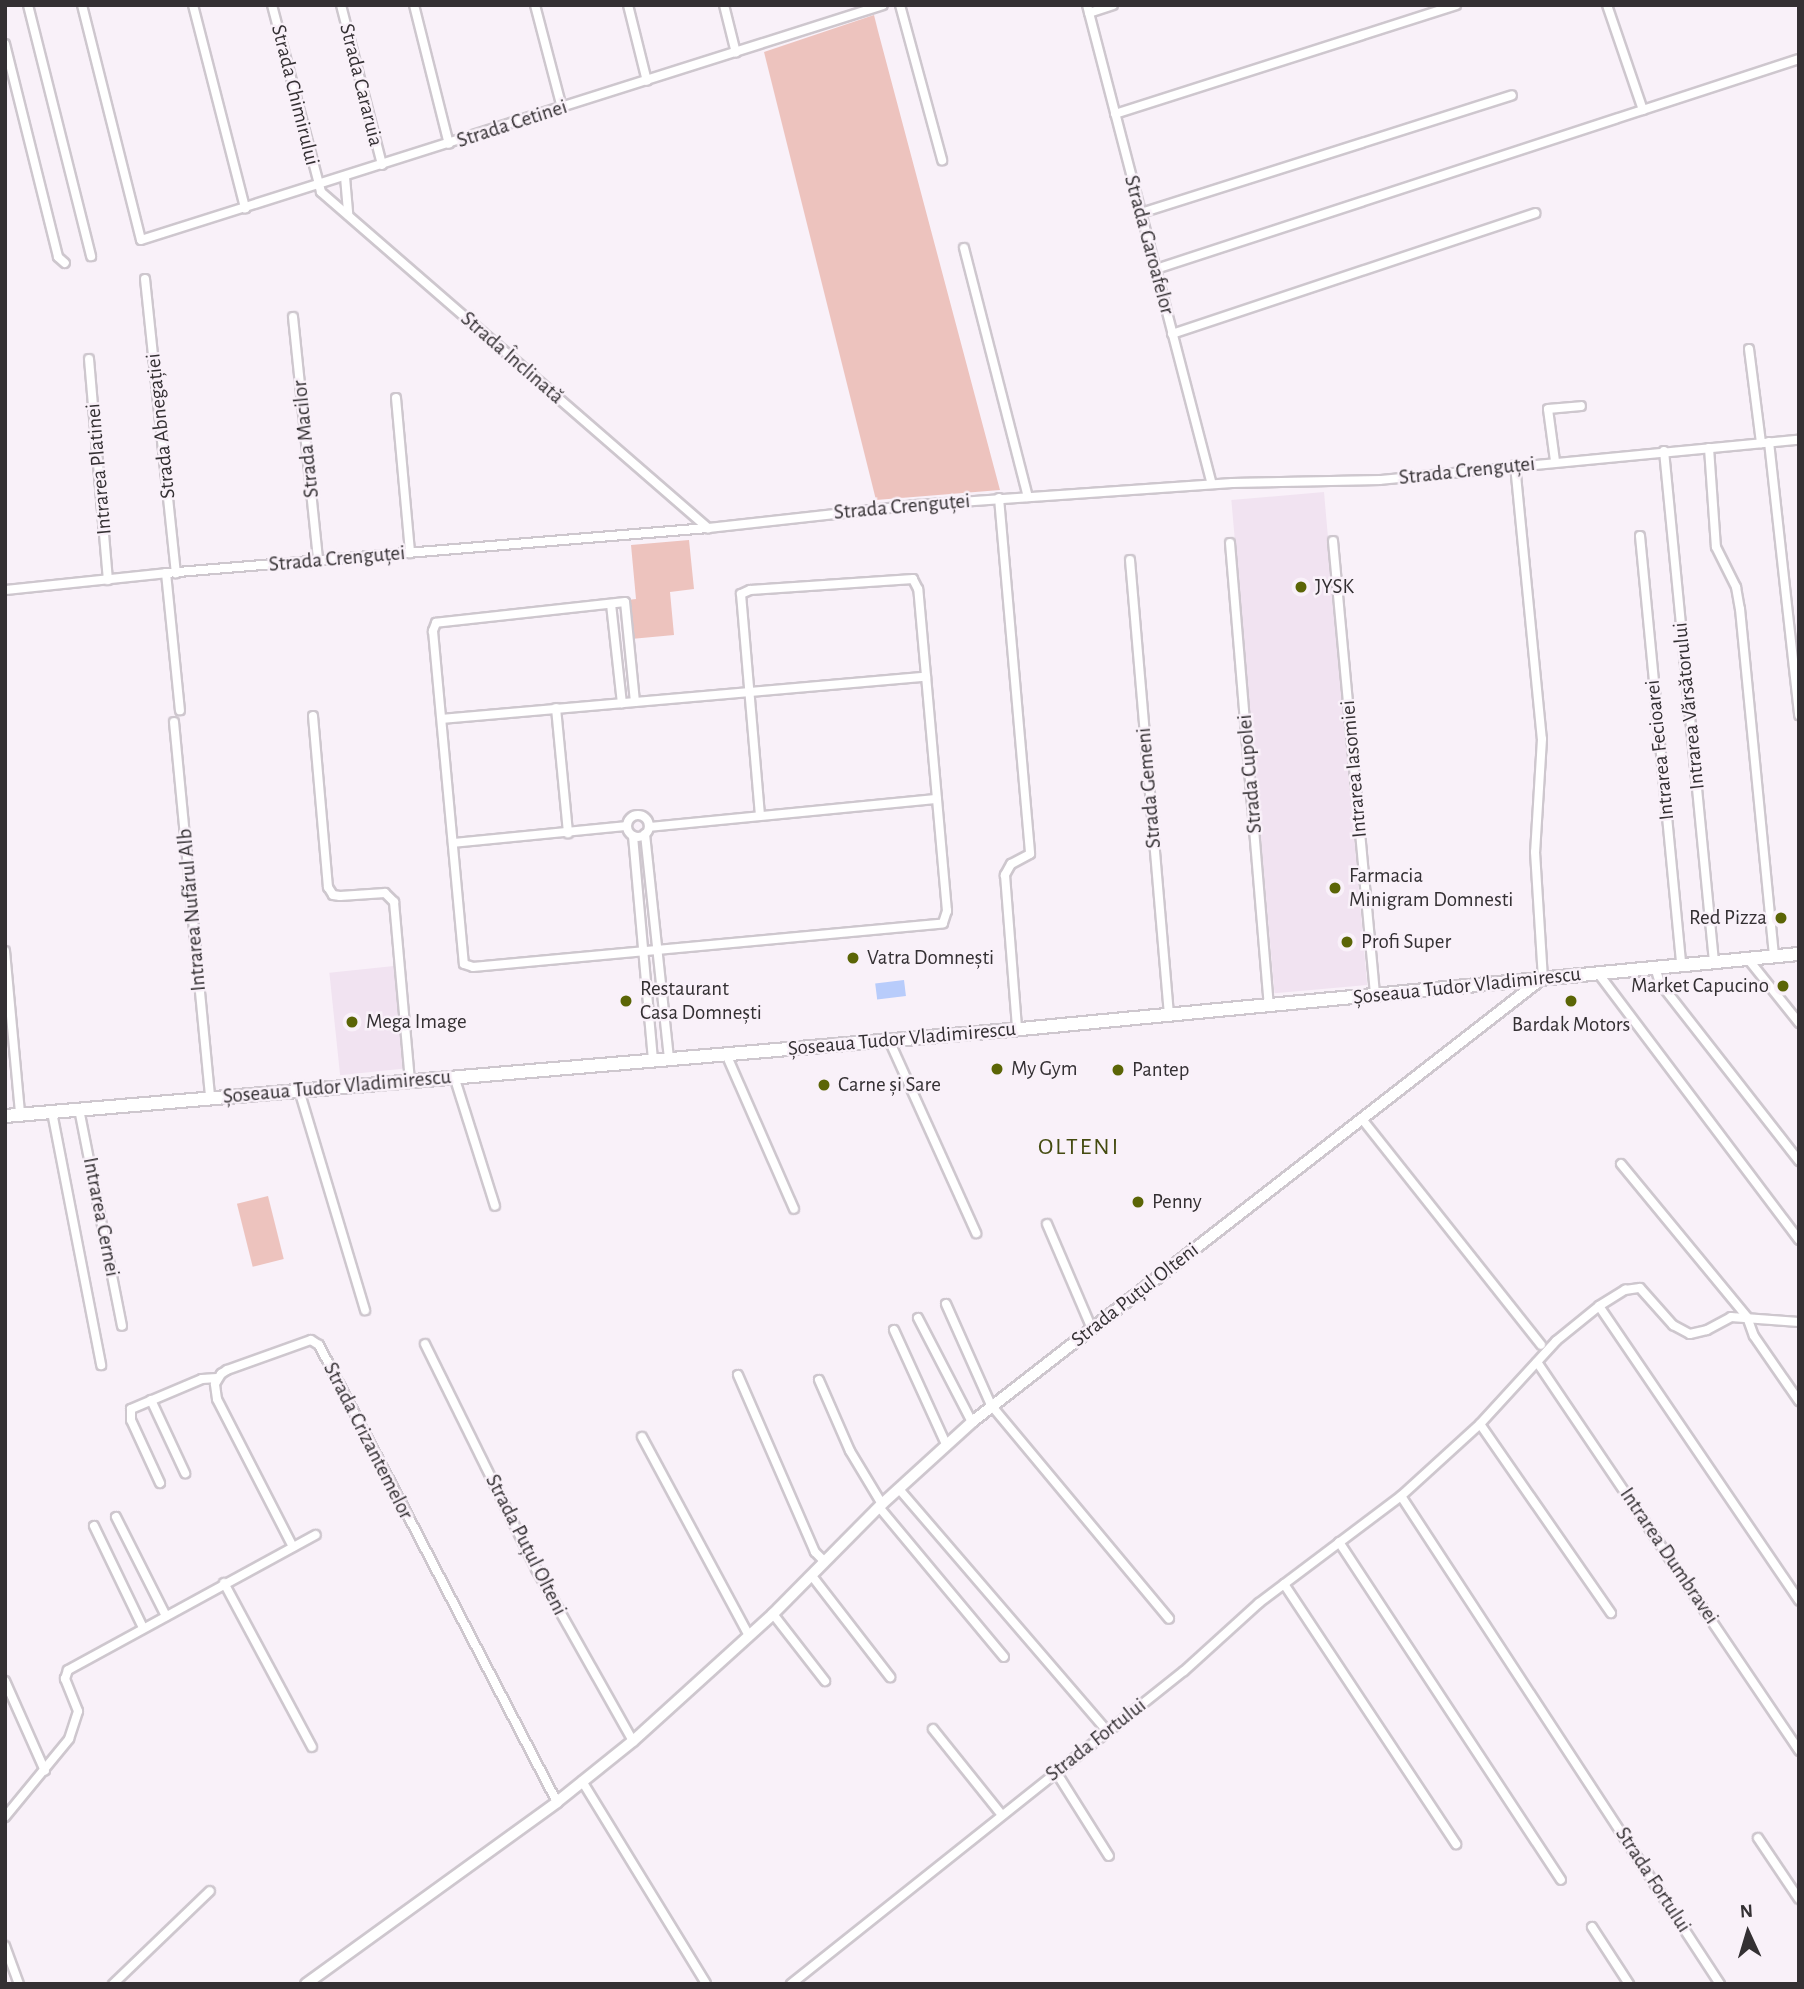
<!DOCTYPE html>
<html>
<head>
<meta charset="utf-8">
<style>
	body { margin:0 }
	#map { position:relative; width:1804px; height:1989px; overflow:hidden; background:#f9f1f9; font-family:"Alegreya Sans",sans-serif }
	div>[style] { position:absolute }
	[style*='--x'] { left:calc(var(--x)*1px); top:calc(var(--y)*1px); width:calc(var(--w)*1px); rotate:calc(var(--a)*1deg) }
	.built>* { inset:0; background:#f1e3f1; transform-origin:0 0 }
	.green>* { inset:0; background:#edc3be; transform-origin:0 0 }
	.water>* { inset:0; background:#b8ccfb; transform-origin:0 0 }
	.roads { filter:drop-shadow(2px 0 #cec7ce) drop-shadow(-2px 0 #cec7ce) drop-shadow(0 2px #cec7ce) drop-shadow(0 -2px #cec7ce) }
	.minor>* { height:8px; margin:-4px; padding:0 4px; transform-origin:4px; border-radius:4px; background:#fff }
	.minor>.ring { margin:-4px; padding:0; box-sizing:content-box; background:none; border:8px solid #fff; border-radius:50% }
	.tertiary>* { height:10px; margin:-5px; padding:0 5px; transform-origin:5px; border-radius:5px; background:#fff }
	.secondary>* { height:12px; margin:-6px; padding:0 6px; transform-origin:6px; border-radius:6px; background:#fff }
	.dots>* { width:19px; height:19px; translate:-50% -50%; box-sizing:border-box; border:4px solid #f9f1f9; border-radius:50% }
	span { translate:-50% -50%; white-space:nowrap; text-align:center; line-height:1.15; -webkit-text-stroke:5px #f9f1f9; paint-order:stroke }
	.street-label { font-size:21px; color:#343033 }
	.poi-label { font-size:21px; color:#343033 }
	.left { translate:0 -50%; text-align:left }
	.right { translate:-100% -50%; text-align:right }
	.quarter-label { font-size:24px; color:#444b10; letter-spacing:2px }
	.frame { position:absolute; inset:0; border:7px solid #343033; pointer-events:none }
	.north { position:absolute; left:1713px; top:1898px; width:70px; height:70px; -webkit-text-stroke:5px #f9f1f9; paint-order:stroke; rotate:356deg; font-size:19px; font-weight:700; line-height:28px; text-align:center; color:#343033 }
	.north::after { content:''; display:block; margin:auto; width:24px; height:32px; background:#343033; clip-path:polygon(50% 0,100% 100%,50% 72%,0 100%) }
</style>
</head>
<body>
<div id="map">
	<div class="built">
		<i style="left:1324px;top:492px;width:495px;height:93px;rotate:85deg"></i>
		<i style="left:394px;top:966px;width:103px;height:65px;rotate:84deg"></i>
	</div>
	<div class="green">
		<i style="clip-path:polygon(874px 15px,878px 31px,1000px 490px,876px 500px,764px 52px)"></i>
		<i style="clip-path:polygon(689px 540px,694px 589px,670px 592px,674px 635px,631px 639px,627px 600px,636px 599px,631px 545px)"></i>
		<i style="left:268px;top:1196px;width:65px;height:32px;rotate:76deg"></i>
	</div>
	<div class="water">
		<i style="left:904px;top:980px;width:16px;height:29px;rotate:83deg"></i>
	</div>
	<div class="roads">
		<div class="minor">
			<i style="--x:28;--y:5;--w:259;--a:75.9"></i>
			<i style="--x:82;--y:5;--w:242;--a:75.9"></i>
			<i style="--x:141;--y:240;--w:778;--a:-17.57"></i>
			<i style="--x:193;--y:5;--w:210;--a:75.6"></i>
			<i style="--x:272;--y:5;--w:193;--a:75.3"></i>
			<i style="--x:321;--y:192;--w:513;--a:40.97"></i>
			<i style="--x:341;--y:5;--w:165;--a:75.6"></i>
			<i style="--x:414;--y:5;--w:143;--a:75.9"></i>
			<i style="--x:535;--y:5;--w:106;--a:75.3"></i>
			<i style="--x:628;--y:5;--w:78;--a:76"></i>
			<i style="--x:724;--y:5;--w:49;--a:76"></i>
			<i style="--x:900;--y:5;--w:161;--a:74.8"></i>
			<i style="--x:1087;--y:5;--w:495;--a:75.4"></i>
			<i style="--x:1607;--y:5;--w:111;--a:71.1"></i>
			<i style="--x:1089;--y:13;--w:25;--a:-18"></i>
			<i style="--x:5;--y:44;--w:219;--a:76"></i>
			<i style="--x:58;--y:257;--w:9;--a:41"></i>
			<i style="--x:1115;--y:114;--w:358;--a:-17.7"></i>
			<i style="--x:345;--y:177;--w:38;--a:85"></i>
			<i style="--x:1141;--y:213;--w:389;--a:-17.6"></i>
			<i style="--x:964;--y:248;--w:257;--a:75.6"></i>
			<i style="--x:1156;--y:269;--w:676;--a:-18.09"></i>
			<i style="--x:145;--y:279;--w:296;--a:84"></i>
			<i style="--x:293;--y:317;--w:245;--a:84.1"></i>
			<i style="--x:1172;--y:334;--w:383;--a:-18.4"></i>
			<i style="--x:1749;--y:349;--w:95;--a:82.7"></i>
			<i style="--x:89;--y:359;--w:222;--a:85.1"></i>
			<i style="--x:396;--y:398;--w:156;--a:84.8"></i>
			<i style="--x:1769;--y:442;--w:275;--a:83.7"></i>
			<i style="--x:1709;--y:448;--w:99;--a:86"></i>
			<i style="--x:1716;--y:547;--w:45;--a:63.4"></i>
			<i style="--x:1736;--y:587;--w:22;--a:80"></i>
			<i style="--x:1740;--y:609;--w:350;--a:84.4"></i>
			<i style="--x:1664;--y:451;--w:513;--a:84.41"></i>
			<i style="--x:1555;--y:461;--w:52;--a:-97.7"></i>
			<i style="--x:1548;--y:409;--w:33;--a:-5"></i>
			<i style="--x:1515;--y:465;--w:275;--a:84.4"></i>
			<i style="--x:1542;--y:739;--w:113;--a:93.5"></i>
			<i style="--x:1535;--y:852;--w:126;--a:86.4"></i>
			<i style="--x:999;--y:498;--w:357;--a:85"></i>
			<i style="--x:1030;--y:854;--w:21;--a:152"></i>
			<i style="--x:1011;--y:864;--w:13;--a:119"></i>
			<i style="--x:1005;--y:875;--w:154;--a:85.5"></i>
			<i style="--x:1640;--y:536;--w:431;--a:84.5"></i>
			<i style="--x:1333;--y:541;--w:457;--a:84.7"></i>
			<i style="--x:1230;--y:543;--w:465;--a:85.2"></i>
			<i style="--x:1130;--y:560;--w:457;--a:85.1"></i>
			<i style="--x:166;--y:573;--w:138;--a:84.2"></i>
			<i style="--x:5;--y:590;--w:162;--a:-6"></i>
			<i style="--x:166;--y:573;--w:544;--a:-4.75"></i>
			<i style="--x:708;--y:528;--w:210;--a:-6.3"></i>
			<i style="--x:917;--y:505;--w:316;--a:-4"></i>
			<i style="--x:1232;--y:483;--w:148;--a:-1.2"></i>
			<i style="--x:1380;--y:480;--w:421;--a:-5.5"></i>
			<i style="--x:611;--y:604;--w:100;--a:83.7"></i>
			<i style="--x:635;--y:702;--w:100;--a:-95.7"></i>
			<i style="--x:625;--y:602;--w:190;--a:173.7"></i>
			<i style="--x:436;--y:623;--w:9;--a:111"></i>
			<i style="--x:433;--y:631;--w:334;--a:84.7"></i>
			<i style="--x:464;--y:964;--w:9;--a:18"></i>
			<i style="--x:473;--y:967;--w:472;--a:-5.3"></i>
			<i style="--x:943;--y:923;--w:13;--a:-72"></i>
			<i style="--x:947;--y:911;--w:323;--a:-95.1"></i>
			<i style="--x:918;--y:589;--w:11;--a:-117"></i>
			<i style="--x:913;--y:579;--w:163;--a:176.1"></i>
			<i style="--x:750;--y:590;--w:10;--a:156"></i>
			<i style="--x:741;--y:594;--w:221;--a:85.1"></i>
			<i style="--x:556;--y:708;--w:126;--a:84.5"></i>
			<i style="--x:313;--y:716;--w:172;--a:85"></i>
			<i style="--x:328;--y:887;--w:9;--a:58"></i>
			<i style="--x:333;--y:895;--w:7;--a:8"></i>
			<i style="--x:340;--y:896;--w:45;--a:-3.8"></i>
			<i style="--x:385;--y:893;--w:13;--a:45"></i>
			<i style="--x:394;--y:902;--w:179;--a:84.9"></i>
			<i style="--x:442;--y:719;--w:486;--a:-5"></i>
			<i style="--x:174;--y:722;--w:378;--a:84.5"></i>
			<i class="ring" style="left:627px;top:815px;width:14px;height:14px"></i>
			<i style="--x:649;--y:827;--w:289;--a:-5.6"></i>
			<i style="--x:645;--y:834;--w:226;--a:83.9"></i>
			<i style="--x:633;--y:836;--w:225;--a:84.9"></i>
			<i style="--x:453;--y:843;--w:174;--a:-5.6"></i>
			<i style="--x:5;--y:951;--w:164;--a:84.7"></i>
			<i style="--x:1748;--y:959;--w:82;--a:51.4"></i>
			<i style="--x:1655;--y:967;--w:17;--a:73"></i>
			<i style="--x:1660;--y:983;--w:226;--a:52"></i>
			<i style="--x:1598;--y:973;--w:334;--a:53"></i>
			<i style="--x:889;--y:1040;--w:212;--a:65.7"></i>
			<i style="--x:726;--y:1054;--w:169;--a:66.3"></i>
			<i style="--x:454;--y:1076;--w:136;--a:72.5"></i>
			<i style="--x:299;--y:1090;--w:230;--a:73.3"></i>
			<i style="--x:79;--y:1109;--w:221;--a:78.8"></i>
			<i style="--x:52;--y:1112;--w:258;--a:79"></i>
			<i style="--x:1362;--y:1119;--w:288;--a:51.6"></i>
			<i style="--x:1621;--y:1164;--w:198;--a:50.5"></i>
			<i style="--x:1747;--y:1317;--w:20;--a:70"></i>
			<i style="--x:1754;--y:1336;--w:79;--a:55.3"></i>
			<i style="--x:1047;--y:1224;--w:114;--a:66.8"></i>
			<i style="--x:946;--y:1304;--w:111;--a:66"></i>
			<i style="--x:991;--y:1405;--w:278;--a:50.2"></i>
			<i style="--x:1599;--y:1306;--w:356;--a:55.8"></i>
			<i style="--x:918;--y:1318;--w:117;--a:62.6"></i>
			<i style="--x:894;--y:1330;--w:125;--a:65.5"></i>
			<i style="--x:425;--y:1344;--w:251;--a:63.7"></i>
			<i style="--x:536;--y:1569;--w:197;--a:60.6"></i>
			<i style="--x:1537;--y:1362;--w:469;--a:56"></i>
			<i style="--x:738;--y:1375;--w:193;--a:66.5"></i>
			<i style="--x:815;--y:1552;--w:14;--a:45"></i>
			<i style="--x:819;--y:1380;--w:77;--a:66.4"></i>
			<i style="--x:850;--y:1451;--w:62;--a:58.9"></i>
			<i style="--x:151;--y:1400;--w:81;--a:65"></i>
			<i style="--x:1480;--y:1424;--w:230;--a:55.3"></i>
			<i style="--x:642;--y:1437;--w:226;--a:61.7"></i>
			<i style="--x:160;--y:1483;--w:69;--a:-114.7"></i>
			<i style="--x:131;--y:1420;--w:11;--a:-90"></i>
			<i style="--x:131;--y:1409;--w:77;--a:-22.9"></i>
			<i style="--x:202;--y:1379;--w:15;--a:-4"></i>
			<i style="--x:899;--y:1489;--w:319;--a:49.3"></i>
			<i style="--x:1401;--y:1496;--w:583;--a:56.83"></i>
			<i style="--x:879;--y:1507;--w:195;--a:50.2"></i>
			<i style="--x:116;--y:1517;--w:111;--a:63.2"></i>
			<i style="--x:94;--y:1526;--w:113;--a:64.3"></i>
			<i style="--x:1339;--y:1542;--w:404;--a:56.7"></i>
			<i style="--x:293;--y:1547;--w:166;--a:-117.2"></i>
			<i style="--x:217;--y:1399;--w:15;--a:-98"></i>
			<i style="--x:215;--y:1384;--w:12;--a:-59"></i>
			<i style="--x:221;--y:1374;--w:7;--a:-34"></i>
			<i style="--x:227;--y:1370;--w:89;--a:-19.7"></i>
			<i style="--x:311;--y:1340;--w:9;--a:32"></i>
			<i style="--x:319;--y:1345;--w:515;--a:62.49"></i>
			<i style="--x:812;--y:1576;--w:128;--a:52.3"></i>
			<i style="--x:224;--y:1583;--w:186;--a:61.8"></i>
			<i style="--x:1284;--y:1584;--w:312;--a:56.5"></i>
			<i style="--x:773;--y:1614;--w:85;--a:52.2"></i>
			<i style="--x:5;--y:1681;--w:98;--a:66"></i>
			<i style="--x:933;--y:1729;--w:110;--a:51.3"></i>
			<i style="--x:1056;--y:1772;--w:99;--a:57.8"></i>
			<i style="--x:582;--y:1781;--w:237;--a:58.5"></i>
			<i style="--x:5;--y:1817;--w:101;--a:-50.6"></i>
			<i style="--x:69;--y:1739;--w:29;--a:-72"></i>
			<i style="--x:78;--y:1711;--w:35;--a:-112"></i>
			<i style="--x:65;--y:1679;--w:9;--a:-72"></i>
			<i style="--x:68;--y:1670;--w:282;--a:-28.6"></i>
			<i style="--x:1758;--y:1838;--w:73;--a:56.1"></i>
			<i style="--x:1592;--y:1927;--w:68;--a:57"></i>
			<i style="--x:5;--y:1946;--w:40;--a:69.8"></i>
			<i style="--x:113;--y:1984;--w:134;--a:-43.8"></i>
			<i style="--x:791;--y:1984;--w:502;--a:-38.54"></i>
			<i style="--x:1184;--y:1671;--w:101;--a:-42.2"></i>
			<i style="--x:1259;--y:1603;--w:178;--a:-37"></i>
			<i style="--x:1401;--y:1496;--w:107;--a:-42.3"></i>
			<i style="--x:1480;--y:1424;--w:113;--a:-47.5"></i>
			<i style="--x:1556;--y:1341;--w:55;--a:-39.1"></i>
			<i style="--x:1599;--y:1306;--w:31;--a:-32"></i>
			<i style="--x:1625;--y:1290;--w:15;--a:-8"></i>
			<i style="--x:1640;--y:1288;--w:50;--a:48.3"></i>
			<i style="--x:1673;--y:1325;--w:19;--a:28"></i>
			<i style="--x:1690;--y:1334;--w:17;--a:-13"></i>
			<i style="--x:1707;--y:1330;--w:27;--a:-28"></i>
			<i style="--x:1731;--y:1317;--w:68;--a:4.2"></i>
		</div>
		<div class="tertiary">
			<i style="--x:306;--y:1984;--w:310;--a:-35.9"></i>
			<i style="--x:557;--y:1802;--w:97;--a:-38.8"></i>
			<i style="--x:633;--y:1741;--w:189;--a:-42.2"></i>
			<i style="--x:773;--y:1614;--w:155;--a:-45.3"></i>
			<i style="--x:882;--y:1504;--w:122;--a:-42.3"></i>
			<i style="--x:972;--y:1422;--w:723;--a:-37.87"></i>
		</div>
		<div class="secondary">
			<i style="--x:5;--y:1116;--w:1020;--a:-4.89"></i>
			<i style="--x:1021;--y:1029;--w:782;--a:-5.51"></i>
		</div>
	</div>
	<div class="dots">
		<i style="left:1301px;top:587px;background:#5b6506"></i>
		<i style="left:1335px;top:888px;background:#5b6506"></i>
		<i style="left:1781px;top:918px;background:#5b6506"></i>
		<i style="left:1347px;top:942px;background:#5b6506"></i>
		<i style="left:853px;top:958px;background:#5b6506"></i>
		<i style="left:1783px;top:986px;background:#5b6506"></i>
		<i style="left:626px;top:1001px;background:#5b6506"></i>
		<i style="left:1571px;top:1001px;background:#5b6506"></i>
		<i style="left:352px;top:1022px;background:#5b6506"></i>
		<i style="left:997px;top:1069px;background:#5b6506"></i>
		<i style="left:1118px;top:1070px;background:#5b6506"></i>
		<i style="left:824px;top:1085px;background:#5b6506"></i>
		<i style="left:1138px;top:1202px;background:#5b6506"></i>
	</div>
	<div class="street-label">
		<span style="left:361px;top:85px;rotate:76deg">Strada Cararuia</span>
		<span style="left:295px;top:95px;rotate:76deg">Strada Chimirului</span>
		<span style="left:512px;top:124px;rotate:-18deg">Strada Cetinei</span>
		<span style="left:1149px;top:245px;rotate:75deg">Strada Garoafelor</span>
		<span style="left:512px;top:358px;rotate:41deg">Strada Înclinată</span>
		<span style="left:161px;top:426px;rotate:-96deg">Strada Abnegației</span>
		<span style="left:306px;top:439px;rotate:-96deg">Strada Macilor</span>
		<span style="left:99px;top:469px;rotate:-95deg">Intrarea Platinei</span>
		<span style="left:1467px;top:471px;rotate:-6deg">Strada Crenguței</span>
		<span style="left:902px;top:507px;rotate:-5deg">Strada Crenguței</span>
		<span style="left:337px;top:559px;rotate:-5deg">Strada Crenguței</span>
		<span style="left:1689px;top:706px;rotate:-96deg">Intrarea Vărsătorului</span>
		<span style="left:1660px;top:750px;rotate:-96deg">Intrarea Fecioarei</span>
		<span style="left:1354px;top:769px;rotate:-95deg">Intrarea Iasomiei</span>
		<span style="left:1250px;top:774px;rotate:-95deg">Strada Cupolei</span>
		<span style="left:1149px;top:788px;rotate:-95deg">Strada Gemeni</span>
		<span style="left:192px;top:910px;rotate:-95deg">Intrarea Nufărul Alb</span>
		<span style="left:1467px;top:986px;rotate:-6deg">Șoseaua Tudor Vladimirescu</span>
		<span style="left:902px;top:1039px;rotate:-5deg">Șoseaua Tudor Vladimirescu</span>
		<span style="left:337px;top:1087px;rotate:-5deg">Șoseaua Tudor Vladimirescu</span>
		<span style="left:101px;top:1217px;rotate:79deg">Intrarea Cernei</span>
		<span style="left:1135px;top:1295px;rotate:-38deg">Strada Puțul Olteni</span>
		<span style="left:368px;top:1441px;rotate:63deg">Strada Crizantemelor</span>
		<span style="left:526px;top:1545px;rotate:63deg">Strada Puțul Olteni</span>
		<span style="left:1669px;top:1556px;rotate:56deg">Intrarea Dumbravei</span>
		<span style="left:1096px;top:1740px;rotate:-38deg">Strada Fortului</span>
		<span style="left:1653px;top:1880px;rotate:57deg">Strada Fortului</span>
	</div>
	<div class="poi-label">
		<span class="left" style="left:1315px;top:587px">JYSK</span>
		<span class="left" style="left:1349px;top:888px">Farmacia<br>Minigram Domnesti</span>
		<span class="right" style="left:1767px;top:918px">Red Pizza</span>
		<span class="left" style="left:1361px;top:942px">Profi Super</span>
		<span class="left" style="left:867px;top:958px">Vatra Domnești</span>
		<span class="right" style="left:1769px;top:986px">Market Capucino</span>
		<span class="left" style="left:640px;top:1001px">Restaurant<br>Casa Domnești</span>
		<span class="left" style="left:366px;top:1022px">Mega Image</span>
		<span style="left:1571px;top:1025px">Bardak Motors</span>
		<span class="left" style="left:1011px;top:1069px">My Gym</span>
		<span class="left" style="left:1132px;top:1070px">Pantep</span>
		<span class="left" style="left:838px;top:1085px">Carne și Sare</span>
		<span class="left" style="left:1152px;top:1202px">Penny</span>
	</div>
	<div class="quarter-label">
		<span style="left:1079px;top:1148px">OLTENI</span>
	</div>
	<div class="frame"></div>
	<div class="north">N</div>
</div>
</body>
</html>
